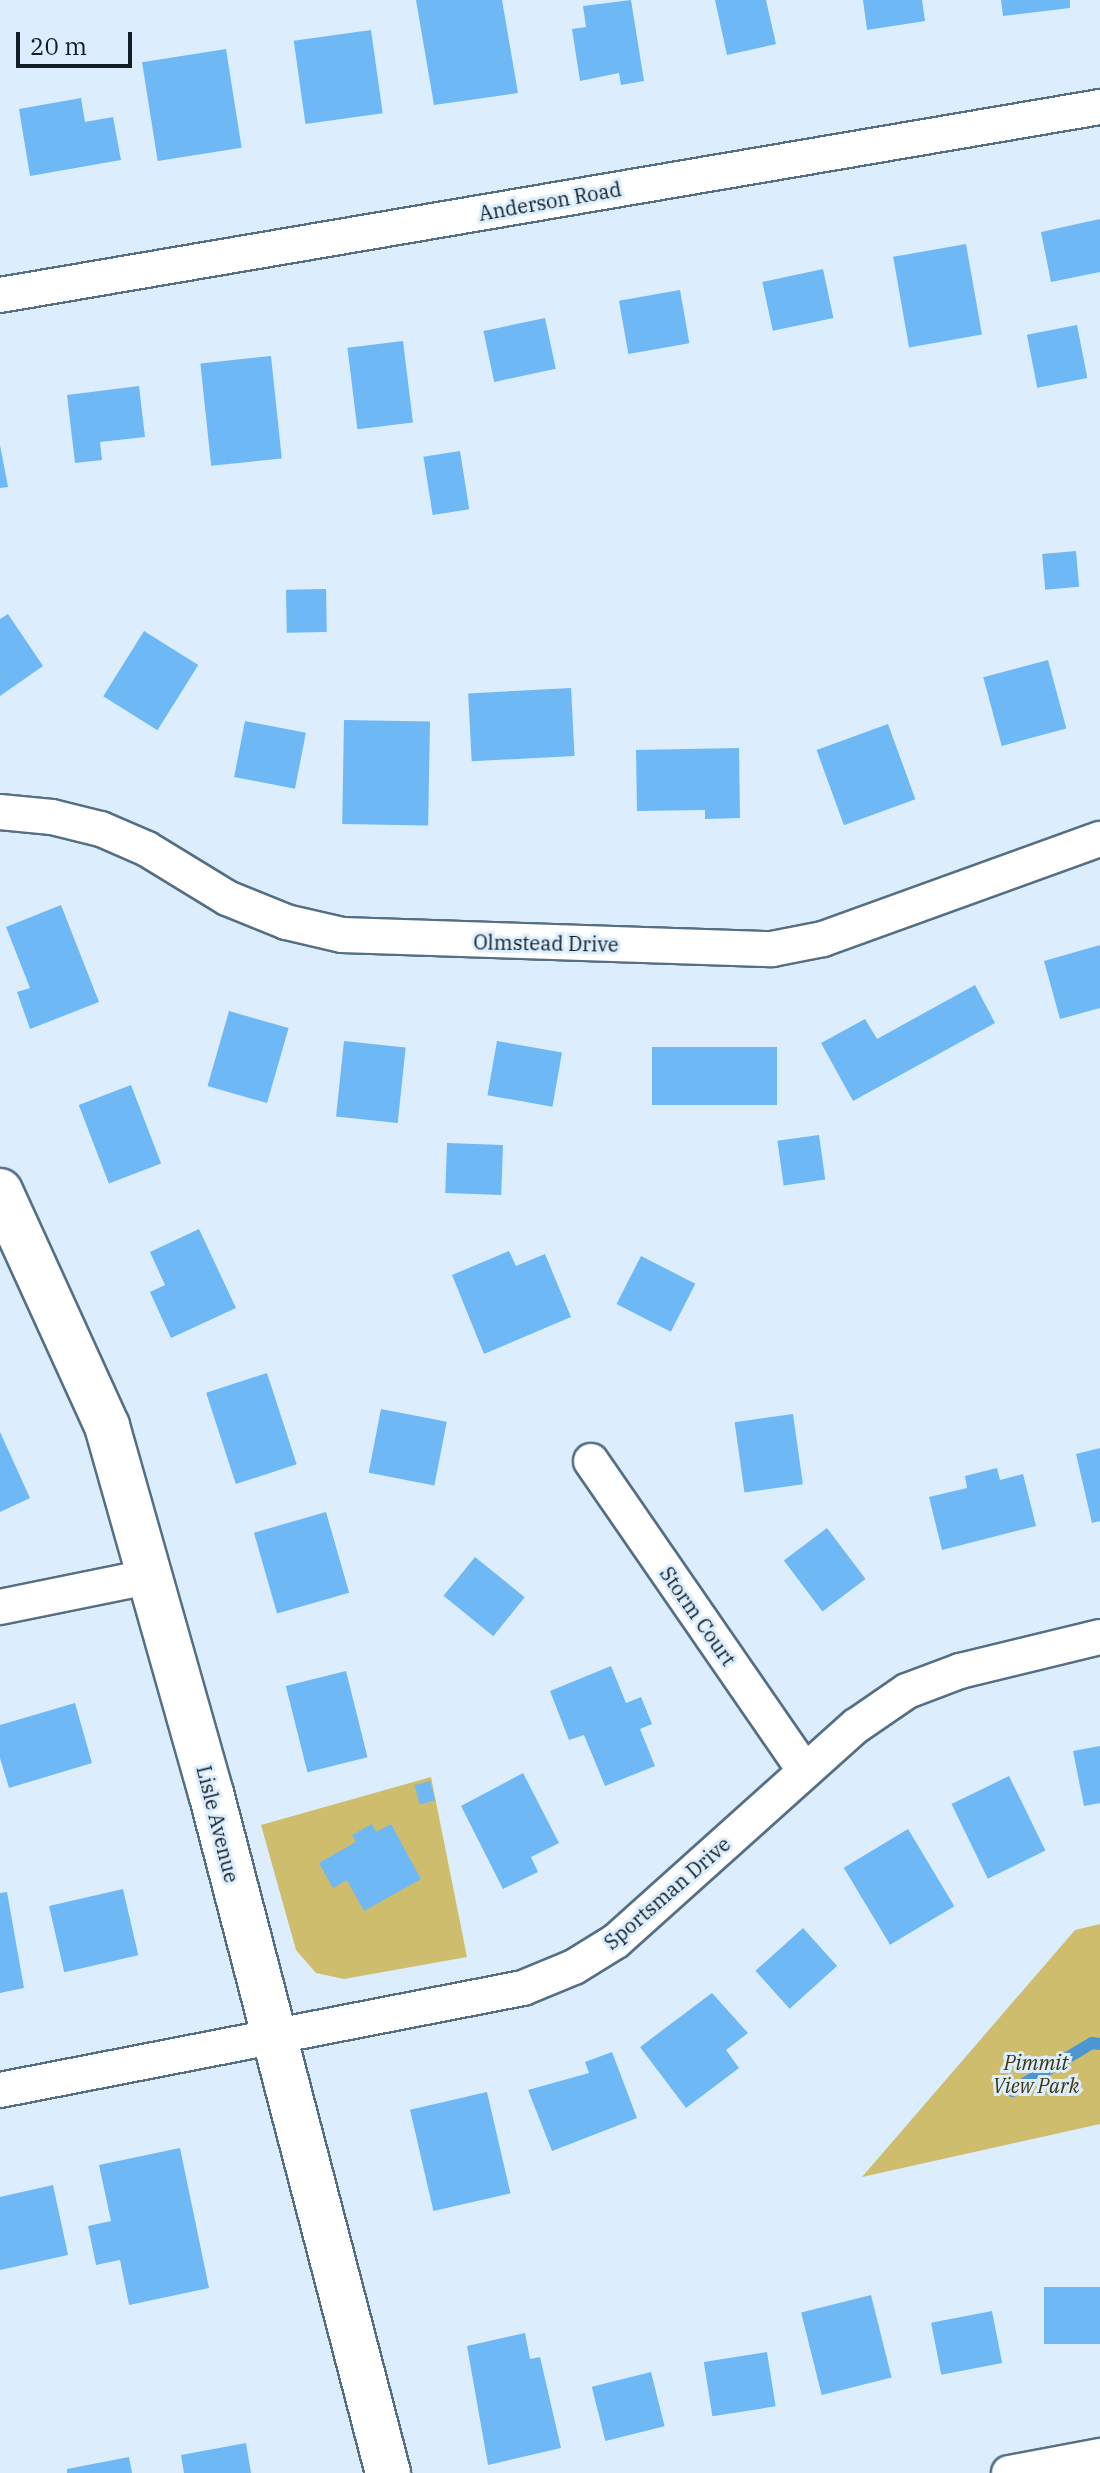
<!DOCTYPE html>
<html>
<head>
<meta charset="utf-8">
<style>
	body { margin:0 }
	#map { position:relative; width:1100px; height:2473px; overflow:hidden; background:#dceefd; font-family:"IBM Plex Serif",serif }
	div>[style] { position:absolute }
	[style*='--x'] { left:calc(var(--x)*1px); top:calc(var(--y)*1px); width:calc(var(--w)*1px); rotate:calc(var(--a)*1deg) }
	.green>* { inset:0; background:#cebd6d }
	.stream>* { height:12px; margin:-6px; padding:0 6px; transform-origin:6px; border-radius:6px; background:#4c96d1 }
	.building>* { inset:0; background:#6eb8f5; transform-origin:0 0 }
	.roads { filter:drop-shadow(2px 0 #556f85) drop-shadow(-2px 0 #556f85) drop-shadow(0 2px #556f85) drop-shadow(0 -2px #556f85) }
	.street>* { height:34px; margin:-17px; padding:0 17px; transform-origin:17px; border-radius:17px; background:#fff }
	.secondary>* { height:44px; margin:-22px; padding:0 22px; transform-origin:22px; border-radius:22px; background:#fff }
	span { translate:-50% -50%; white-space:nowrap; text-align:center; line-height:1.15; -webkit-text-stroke:6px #dceefd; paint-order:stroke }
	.street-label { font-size:20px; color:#121d26 }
	.park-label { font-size:20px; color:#3b330a; font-style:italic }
	.scale { position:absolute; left:16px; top:32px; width:116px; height:36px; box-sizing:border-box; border:4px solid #121d26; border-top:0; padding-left:10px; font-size:24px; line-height:28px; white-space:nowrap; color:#121d26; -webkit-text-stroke:6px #dceefd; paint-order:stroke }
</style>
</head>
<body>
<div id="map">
	<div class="green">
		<i style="clip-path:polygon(431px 1777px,467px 1957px,344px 1979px,316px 1973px,296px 1950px,261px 1825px)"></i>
		<i style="clip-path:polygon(1100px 1924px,1100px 2124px,862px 2177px,1075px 1930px)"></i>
	</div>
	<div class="stream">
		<i style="--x:1012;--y:2091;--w:93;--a:-31"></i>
		<i style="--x:1092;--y:2043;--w:8;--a:7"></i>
	</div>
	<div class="building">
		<i style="clip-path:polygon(416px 0,502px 0,518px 93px,434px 105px)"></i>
		<i style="clip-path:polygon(631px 0,644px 81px,621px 85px,619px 73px,580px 81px,572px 29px,586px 27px,583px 6px)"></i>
		<i style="clip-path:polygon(715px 0,766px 0,776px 44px,727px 55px)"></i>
		<i style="clip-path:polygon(863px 0,922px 0,925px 21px,867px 30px)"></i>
		<i style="clip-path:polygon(1001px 0,1070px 0,1070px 8px,1003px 16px)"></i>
		<i style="left:371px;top:30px;width:84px;height:78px;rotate:82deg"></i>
		<i style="left:226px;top:49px;width:100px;height:85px;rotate:81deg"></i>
		<i style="clip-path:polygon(81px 98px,85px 122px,113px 117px,121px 160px,30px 176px,19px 109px)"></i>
		<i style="clip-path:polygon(1100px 219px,1100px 272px,1051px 282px,1041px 232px)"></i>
		<i style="left:966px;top:244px;width:92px;height:74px;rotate:80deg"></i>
		<i style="left:823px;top:269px;width:50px;height:62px;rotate:78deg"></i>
		<i style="left:680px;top:290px;width:54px;height:62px;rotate:80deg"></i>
		<i style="left:545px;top:318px;width:52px;height:63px;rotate:78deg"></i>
		<i style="left:1077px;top:325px;width:54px;height:51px;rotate:79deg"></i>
		<i style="left:403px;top:341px;width:82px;height:56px;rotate:83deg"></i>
		<i style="left:271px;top:356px;width:103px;height:71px;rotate:84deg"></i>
		<i style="clip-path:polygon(139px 386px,145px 437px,100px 442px,102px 460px,75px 463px,67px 395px)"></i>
		<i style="clip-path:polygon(0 445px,8px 487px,0 488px)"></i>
		<i style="left:460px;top:451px;width:59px;height:37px;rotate:81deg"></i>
		<i style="left:1076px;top:551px;width:36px;height:34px;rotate:85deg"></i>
		<i style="left:326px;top:589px;width:43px;height:40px;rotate:89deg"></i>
		<i style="clip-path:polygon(8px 614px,43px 666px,0 696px,0 619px)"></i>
		<i style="left:144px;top:631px;width:64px;height:77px;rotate:32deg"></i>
		<i style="left:1048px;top:660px;width:71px;height:67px;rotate:75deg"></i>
		<i style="left:571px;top:688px;width:68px;height:103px;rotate:87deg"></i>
		<i style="left:344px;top:720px;width:86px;height:104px;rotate:1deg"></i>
		<i style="left:245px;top:721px;width:62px;height:57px;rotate:11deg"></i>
		<i style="left:888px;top:724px;width:80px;height:76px;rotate:70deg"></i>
		<i style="clip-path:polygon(739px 748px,740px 818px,705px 819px,705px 810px,637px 811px,636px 750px)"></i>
		<i style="clip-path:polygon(61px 905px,99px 1002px,30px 1029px,17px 992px,30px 988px,6px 927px)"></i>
		<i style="clip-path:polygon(1100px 945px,1100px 1008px,1060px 1019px,1044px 961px)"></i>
		<i style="clip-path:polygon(975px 985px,995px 1023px,853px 1101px,821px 1043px,865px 1019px,877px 1039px)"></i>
		<i style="left:229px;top:1011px;width:62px;height:78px;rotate:16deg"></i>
		<i style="left:344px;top:1041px;width:62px;height:76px;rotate:6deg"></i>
		<i style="left:497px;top:1041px;width:66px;height:55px;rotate:10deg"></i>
		<i style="left:652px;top:1047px;width:125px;height:58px"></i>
		<i style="left:131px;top:1085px;width:84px;height:56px;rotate:69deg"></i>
		<i style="left:819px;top:1135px;width:45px;height:42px;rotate:82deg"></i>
		<i style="left:447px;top:1143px;width:56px;height:50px;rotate:2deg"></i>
		<i style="clip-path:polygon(199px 1229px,236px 1308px,171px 1338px,150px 1292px,165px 1285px,150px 1252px)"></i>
		<i style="clip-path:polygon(509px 1251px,516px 1266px,545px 1254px,571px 1317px,484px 1354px,452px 1275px)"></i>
		<i style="left:641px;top:1256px;width:61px;height:54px;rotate:27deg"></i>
		<i style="left:267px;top:1373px;width:96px;height:64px;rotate:72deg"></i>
		<i style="left:381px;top:1409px;width:67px;height:65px;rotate:11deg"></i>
		<i style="left:793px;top:1414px;width:71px;height:59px;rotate:82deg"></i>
		<i style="clip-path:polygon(0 1432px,30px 1498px,0 1512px)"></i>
		<i style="clip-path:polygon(1100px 1448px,1100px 1521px,1092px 1523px,1076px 1454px)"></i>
		<i style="clip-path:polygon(997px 1468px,1000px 1480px,1023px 1474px,1036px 1526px,942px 1550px,929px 1497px,967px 1488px,965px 1476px)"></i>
		<i style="left:326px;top:1512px;width:84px;height:75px;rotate:74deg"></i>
		<i style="left:827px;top:1528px;width:64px;height:54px;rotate:53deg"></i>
		<i style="left:475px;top:1557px;width:64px;height:50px;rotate:39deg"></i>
		<i style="clip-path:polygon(611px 1666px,626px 1703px,641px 1697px,652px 1724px,640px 1729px,655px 1766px,605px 1786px,584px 1735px,569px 1740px,550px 1691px)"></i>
		<i style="left:346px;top:1671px;width:89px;height:62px;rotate:76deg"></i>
		<i style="clip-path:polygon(75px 1703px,92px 1763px,9px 1788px,0 1758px,0 1725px)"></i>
		<i style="clip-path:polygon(1100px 1746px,1100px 1803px,1084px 1806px,1073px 1751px)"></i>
		<i style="clip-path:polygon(523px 1773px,559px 1843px,531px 1857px,538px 1872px,503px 1889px,461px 1806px)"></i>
		<i style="left:1009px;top:1776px;width:83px;height:64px;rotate:64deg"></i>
		<i style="left:430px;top:1781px;width:20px;height:16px;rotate:75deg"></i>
		<i style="clip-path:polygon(372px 1824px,376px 1832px,391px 1824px,421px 1879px,364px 1911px,347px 1880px,333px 1888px,319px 1863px,356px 1842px,352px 1835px)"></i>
		<i style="left:908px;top:1829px;width:90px;height:75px;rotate:59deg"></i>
		<i style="left:123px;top:1889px;width:68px;height:76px;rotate:77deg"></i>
		<i style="clip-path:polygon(7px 1892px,24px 1988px,0 1993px,0 1893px)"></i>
		<i style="left:803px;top:1928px;width:51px;height:64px;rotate:48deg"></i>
		<i style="clip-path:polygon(712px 1993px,748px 2033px,726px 2050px,739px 2068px,686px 2108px,640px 2047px)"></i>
		<i style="clip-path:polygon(612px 2052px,637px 2118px,552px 2151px,528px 2090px,589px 2073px,585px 2062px)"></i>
		<i style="left:487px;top:2092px;width:104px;height:79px;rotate:77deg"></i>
		<i style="clip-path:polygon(180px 2148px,209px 2288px,129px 2305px,120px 2260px,96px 2265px,88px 2226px,111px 2221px,99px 2165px)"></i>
		<i style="clip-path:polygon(53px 2185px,68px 2255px,0 2270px,0 2197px)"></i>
		<i style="left:1100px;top:2287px;width:57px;height:56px;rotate:90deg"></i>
		<i style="left:871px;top:2295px;width:85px;height:72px;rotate:76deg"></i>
		<i style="left:992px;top:2311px;width:53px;height:62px;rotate:79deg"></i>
		<i style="clip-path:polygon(525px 2333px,530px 2359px,540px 2357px,561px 2448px,488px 2465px,467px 2346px)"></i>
		<i style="left:767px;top:2352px;width:55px;height:64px;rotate:81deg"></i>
		<i style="left:651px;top:2372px;width:56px;height:61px;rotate:76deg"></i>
		<i style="clip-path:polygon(246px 2443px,251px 2473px,184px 2473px,181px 2455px)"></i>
		<i style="clip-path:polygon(129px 2457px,132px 2473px,67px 2473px,67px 2469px)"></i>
	</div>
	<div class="roads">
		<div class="street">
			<i style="--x:0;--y:295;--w:1116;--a:-9.7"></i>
			<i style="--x:0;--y:812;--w:52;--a:5.5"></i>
			<i style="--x:52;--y:817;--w:50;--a:13.8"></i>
			<i style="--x:101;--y:829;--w:50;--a:23.5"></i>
			<i style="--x:147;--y:849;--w:94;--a:31.5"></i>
			<i style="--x:227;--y:898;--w:64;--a:22.1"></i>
			<i style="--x:286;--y:922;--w:57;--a:13.1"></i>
			<i style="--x:342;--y:935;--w:430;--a:1.9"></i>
			<i style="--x:772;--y:949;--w:52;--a:-11.1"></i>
			<i style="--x:823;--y:939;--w:294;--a:-19.9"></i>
			<i style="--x:591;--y:1461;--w:375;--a:55.4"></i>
			<i style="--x:0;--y:1607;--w:151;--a:-11.5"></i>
			<i style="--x:0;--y:2090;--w:533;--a:-11.04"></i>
			<i style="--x:523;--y:1988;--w:55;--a:-22.4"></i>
			<i style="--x:574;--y:1967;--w:49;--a:-31.8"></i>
			<i style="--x:616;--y:1941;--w:322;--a:-41.9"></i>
			<i style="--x:856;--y:1726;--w:62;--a:-34.5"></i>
			<i style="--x:907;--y:1691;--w:57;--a:-20.7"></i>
			<i style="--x:960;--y:1671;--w:144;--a:-13.7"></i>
			<i style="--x:1009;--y:2473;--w:93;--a:-10.6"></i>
		</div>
		<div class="secondary">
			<i style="--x:0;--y:1191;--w:258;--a:65.5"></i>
			<i style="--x:107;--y:1426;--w:381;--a:74.2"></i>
			<i style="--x:211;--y:1793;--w:703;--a:75.41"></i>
		</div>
	</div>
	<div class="street-label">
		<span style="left:550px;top:201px;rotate:-10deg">Anderson Road</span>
		<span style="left:546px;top:943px;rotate:1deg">Olmstead Drive</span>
		<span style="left:698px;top:1616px;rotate:55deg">Storm Court</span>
		<span style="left:218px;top:1824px;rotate:76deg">Lisle Avenue</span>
		<span style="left:667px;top:1893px;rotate:-41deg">Sportsman Drive</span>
	</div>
	<div class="park-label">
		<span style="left:1036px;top:2074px">Pimmit<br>View Park</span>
	</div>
	<div class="scale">20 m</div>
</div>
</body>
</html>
